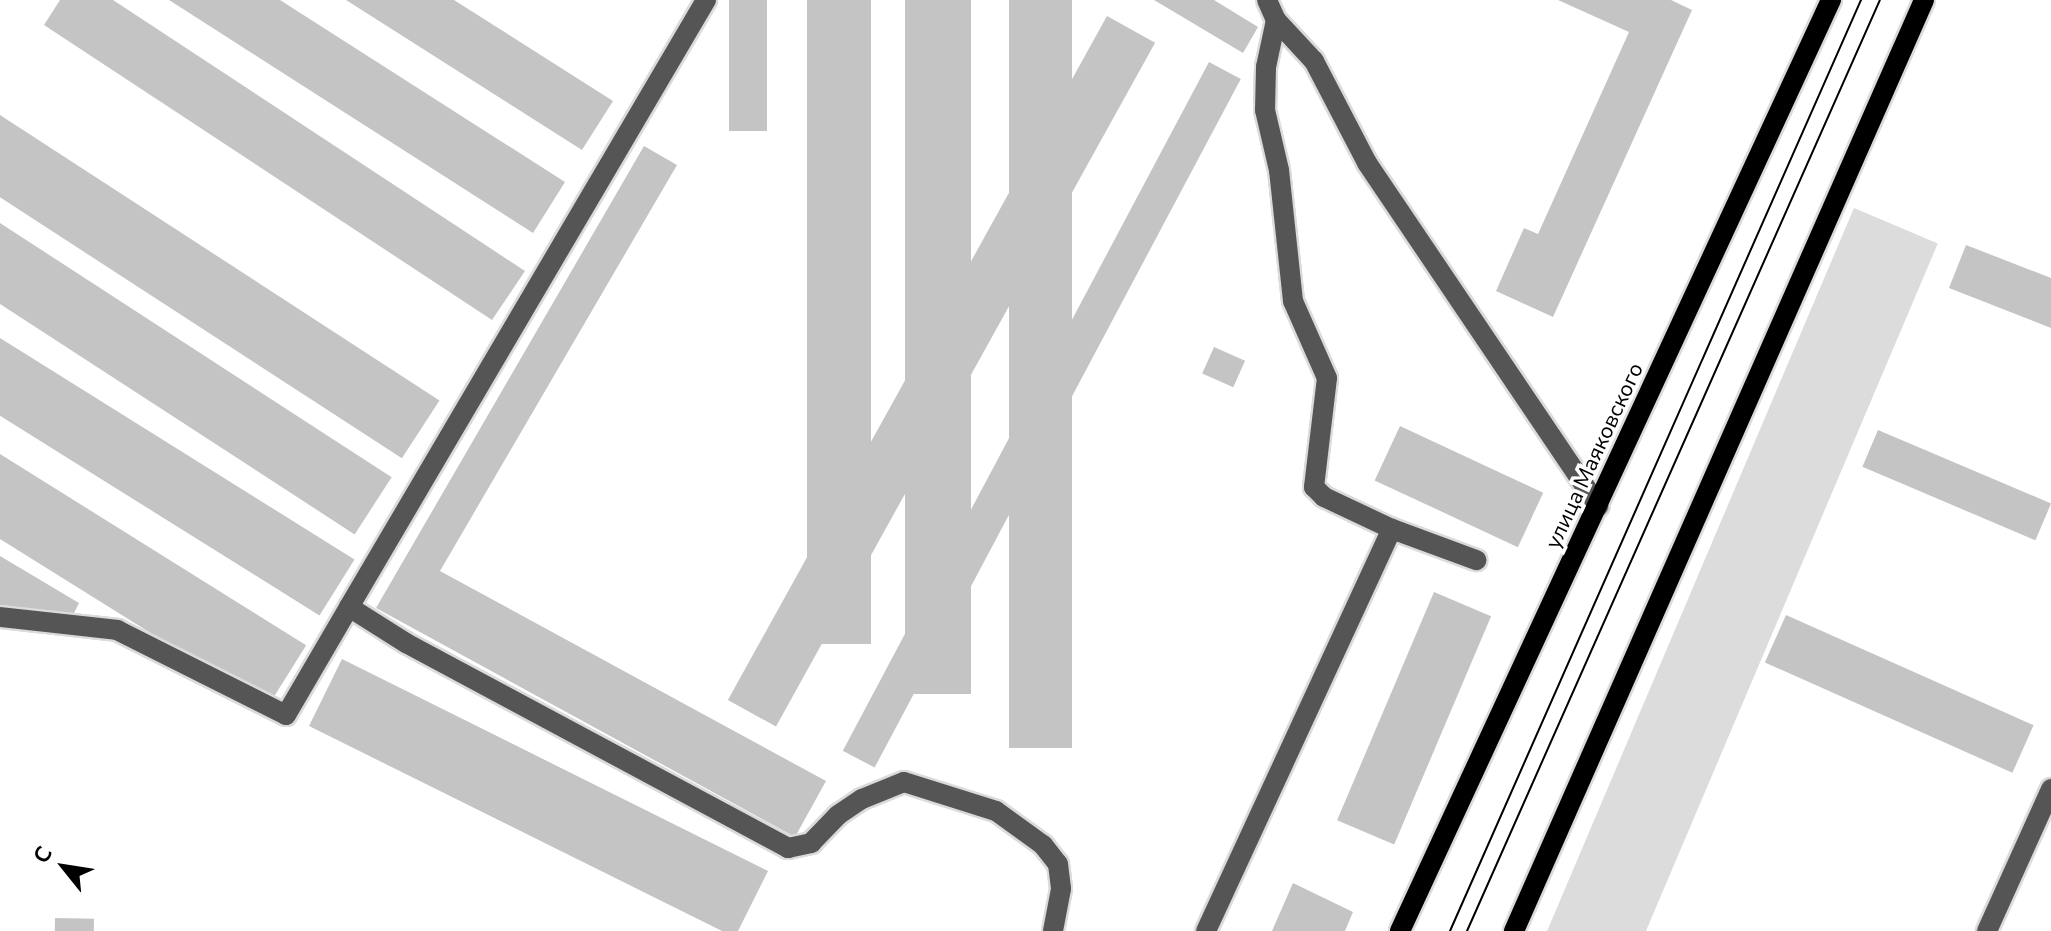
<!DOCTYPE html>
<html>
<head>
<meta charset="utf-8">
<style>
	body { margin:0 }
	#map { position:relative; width:2051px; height:931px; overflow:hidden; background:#fff; font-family:"Nunito Sans",sans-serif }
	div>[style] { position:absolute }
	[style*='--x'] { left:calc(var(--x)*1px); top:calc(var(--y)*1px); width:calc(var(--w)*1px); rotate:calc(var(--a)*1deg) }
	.green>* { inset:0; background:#dcdcdc; transform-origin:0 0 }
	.building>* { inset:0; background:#c4c4c4; transform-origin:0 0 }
	.roads { filter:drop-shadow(2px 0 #dbdbdb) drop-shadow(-2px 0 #dbdbdb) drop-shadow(0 2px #dbdbdb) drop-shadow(0 -2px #dbdbdb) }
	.minor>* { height:20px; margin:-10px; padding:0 10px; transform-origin:10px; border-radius:10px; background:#555 }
	.major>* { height:20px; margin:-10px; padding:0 10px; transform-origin:10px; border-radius:10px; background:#000 }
	.tram>* { height:2px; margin:-1px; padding:0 1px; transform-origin:1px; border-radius:1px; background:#000 }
	span { translate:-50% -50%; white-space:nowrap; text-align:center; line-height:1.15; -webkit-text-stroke:7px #fff; paint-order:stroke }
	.street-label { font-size:22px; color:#000 }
	.north { position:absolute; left:24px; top:827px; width:80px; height:80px; -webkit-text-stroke:6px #fff; paint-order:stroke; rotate:300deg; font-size:22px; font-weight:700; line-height:32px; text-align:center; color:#000 }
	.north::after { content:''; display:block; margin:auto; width:28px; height:36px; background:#000; clip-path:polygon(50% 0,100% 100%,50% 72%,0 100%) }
</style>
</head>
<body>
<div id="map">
	<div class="green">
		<i style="left:1854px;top:208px;width:91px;height:797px;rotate:23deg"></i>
	</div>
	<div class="building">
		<i style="clip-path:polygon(60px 0,113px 0,525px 271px,492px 320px,44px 25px)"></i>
		<i style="clip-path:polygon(169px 0,280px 0,565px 182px,533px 233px)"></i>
		<i style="clip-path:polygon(346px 0,454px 0,613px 101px,582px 150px)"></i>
		<i style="left:729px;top:0;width:38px;height:131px"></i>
		<i style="left:807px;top:0;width:64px;height:644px"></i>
		<i style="left:905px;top:0;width:66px;height:694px"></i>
		<i style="left:1009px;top:0;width:63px;height:748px"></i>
		<i style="clip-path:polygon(1154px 0,1214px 0,1258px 27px,1243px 53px)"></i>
		<i style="clip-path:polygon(1558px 0,1671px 0,1692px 10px,1553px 317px,1496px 291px,1524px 228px,1538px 234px,1629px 32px)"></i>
		<i style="left:1107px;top:16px;width:55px;height:782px;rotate:29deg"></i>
		<i style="left:1209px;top:62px;width:36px;height:780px;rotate:28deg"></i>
		<i style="left:0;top:115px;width:524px;height:69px;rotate:33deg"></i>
		<i style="clip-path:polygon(644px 146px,677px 165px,440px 571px,826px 781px,795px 837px,376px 608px)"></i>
		<i style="left:0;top:223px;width:467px;height:68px;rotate:33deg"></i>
		<i style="clip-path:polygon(1966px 245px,2051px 278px,2051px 328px,1949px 288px)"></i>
		<i style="left:0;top:338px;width:418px;height:66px;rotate:32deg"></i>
		<i style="left:1214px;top:347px;width:34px;height:29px;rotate:24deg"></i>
		<i style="left:1400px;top:426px;width:158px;height:60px;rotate:25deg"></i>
		<i style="left:1878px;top:430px;width:188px;height:40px;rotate:23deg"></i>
		<i style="left:0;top:454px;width:361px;height:72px;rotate:32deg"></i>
		<i style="clip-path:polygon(0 556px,79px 603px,72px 617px,0 607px)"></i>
		<i style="left:1434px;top:592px;width:62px;height:248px;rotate:23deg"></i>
		<i style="left:1786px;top:615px;width:271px;height:52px;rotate:24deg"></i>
		<i style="clip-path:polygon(342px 659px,768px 871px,738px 931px,722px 931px,309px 726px)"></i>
		<i style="clip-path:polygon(1293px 883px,1353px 912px,1345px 931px,1272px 931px)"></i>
		<i style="left:55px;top:918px;width:39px;height:13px;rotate:1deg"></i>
	</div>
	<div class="roads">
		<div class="minor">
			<i style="--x:706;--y:0;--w:704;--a:120.46"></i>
			<i style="--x:349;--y:607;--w:67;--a:32.3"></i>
			<i style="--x:406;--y:643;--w:434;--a:28.2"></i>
			<i style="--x:788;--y:848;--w:24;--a:-12"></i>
			<i style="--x:811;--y:843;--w:39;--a:-46"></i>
			<i style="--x:838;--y:815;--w:29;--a:-34"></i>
			<i style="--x:862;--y:799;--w:45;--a:-22"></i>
			<i style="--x:904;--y:782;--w:96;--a:17.5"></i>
			<i style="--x:996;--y:811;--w:58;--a:35.9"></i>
			<i style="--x:1043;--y:845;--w:24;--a:52"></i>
			<i style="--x:1058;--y:864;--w:25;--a:83"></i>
			<i style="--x:1061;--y:889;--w:43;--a:100.8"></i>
			<i style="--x:1267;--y:0;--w:22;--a:66"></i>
			<i style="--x:1276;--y:20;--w:56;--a:47.2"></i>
			<i style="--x:1314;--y:61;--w:115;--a:62.5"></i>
			<i style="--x:1367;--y:163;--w:414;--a:56"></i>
			<i style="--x:1276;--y:20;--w:48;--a:102"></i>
			<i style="--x:1266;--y:67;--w:43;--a:91.3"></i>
			<i style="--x:1265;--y:110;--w:62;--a:76.9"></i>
			<i style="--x:1279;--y:170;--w:132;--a:83.9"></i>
			<i style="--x:1293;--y:301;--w:84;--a:66.2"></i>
			<i style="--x:1327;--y:378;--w:110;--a:96.8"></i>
			<i style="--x:1314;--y:487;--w:14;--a:45"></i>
			<i style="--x:1324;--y:497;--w:75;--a:25.2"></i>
			<i style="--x:1392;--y:529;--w:90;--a:20.3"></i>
			<i style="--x:0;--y:617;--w:118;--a:6.3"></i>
			<i style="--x:117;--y:630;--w:189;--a:26.7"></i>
			<i style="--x:286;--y:715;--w:125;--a:-59.7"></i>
			<i style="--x:1206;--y:931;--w:443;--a:-65.2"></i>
			<i style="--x:1987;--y:931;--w:156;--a:-65.7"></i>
		</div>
		<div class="major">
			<i style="--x:1400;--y:931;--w:1026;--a:-65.16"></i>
			<i style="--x:1514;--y:931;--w:1017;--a:-66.23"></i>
		</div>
	</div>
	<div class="tram">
		<i style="--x:1450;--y:931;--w:1018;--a:-66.18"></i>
		<i style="--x:1467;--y:931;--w:1018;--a:-66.08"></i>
	</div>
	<div class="street-label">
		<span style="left:1595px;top:456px;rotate:-65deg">улица Маяковского</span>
	</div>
	<div class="north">С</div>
</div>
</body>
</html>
